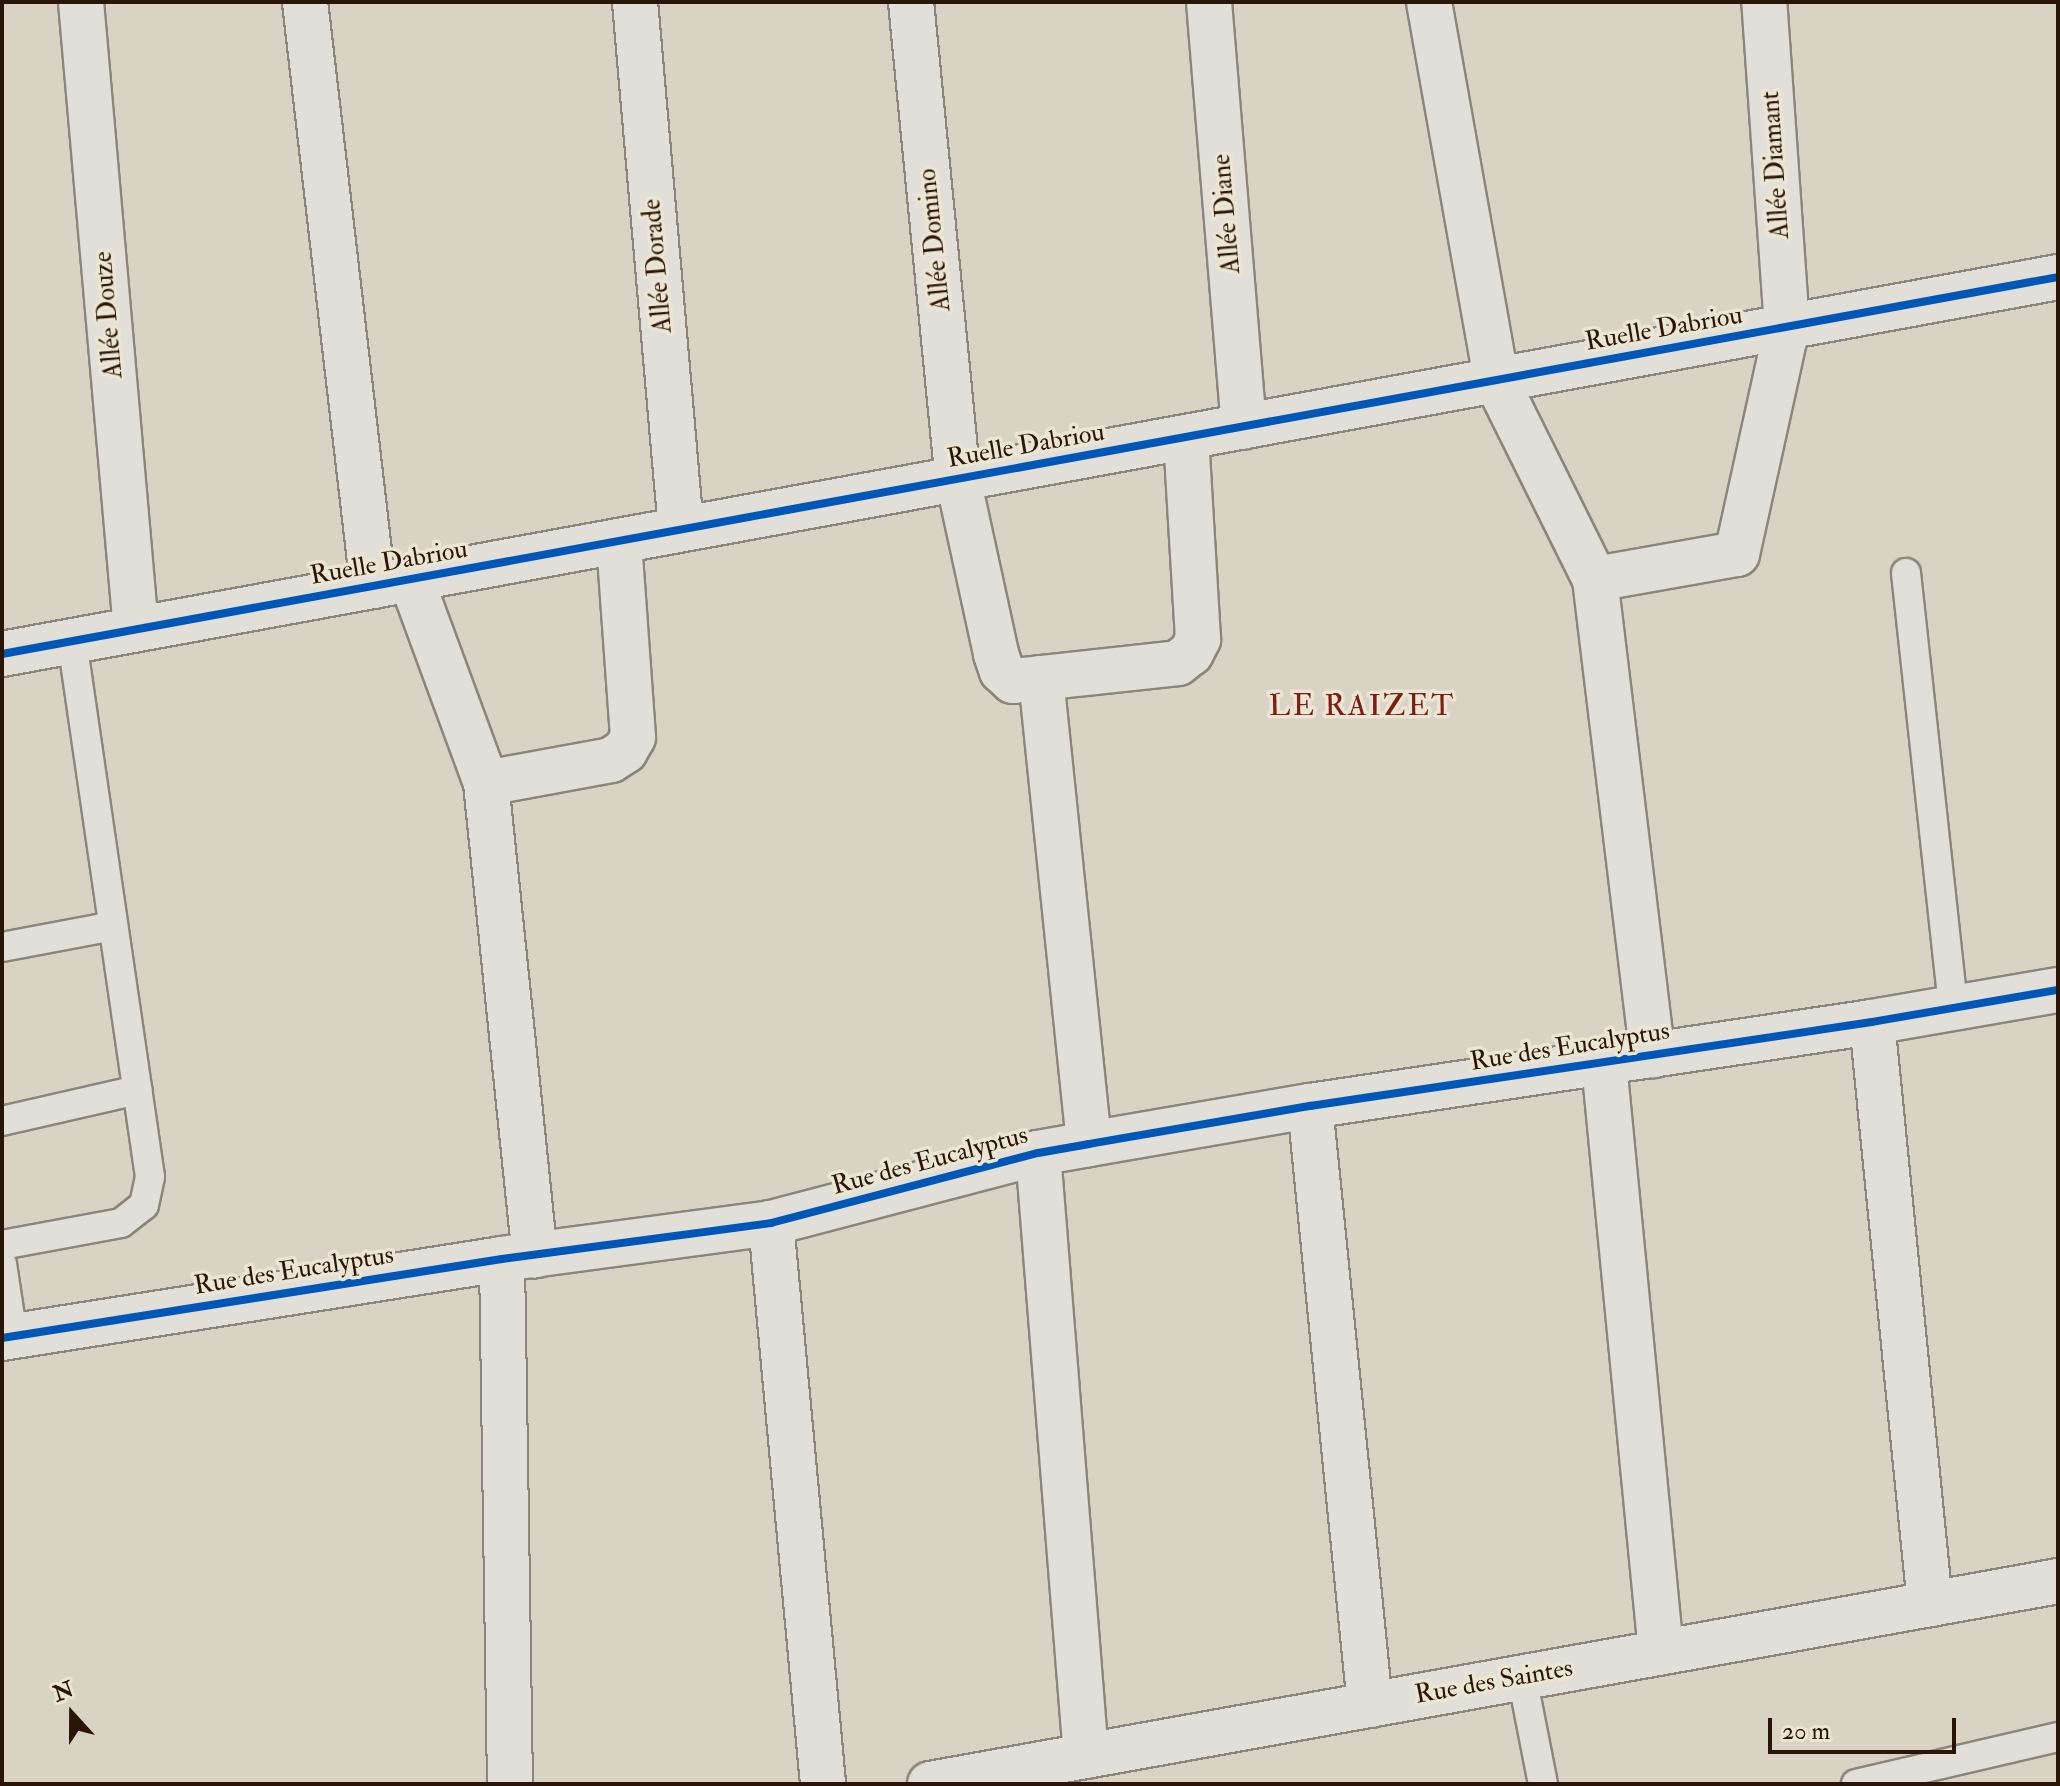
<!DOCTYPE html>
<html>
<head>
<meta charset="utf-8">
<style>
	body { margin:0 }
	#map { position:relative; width:2060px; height:1786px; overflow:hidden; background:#d8d3c4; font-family:"IM FELL Double Pica",serif }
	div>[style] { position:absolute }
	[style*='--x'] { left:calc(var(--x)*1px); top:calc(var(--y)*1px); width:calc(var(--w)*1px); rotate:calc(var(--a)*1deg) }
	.roads { filter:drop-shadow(2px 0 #8b857b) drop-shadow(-2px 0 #8b857b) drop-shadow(0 2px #8b857b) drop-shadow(0 -2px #8b857b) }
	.lane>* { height:28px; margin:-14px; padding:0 14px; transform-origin:14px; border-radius:14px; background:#e1dfd8 }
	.street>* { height:44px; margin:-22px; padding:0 22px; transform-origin:22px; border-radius:22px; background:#e1dfd8 }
	.cycleway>* { height:8px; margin:-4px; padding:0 4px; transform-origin:4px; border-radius:4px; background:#0057b8 }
	span { translate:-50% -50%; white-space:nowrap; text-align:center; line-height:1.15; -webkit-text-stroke:7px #ebe5d3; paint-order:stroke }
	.street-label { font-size:26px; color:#2b1507 }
	.quarter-label { font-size:30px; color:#7a1f14; letter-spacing:2px }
	.frame { position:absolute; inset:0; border:4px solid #2b1507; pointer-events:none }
	.north { position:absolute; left:32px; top:1674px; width:80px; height:80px; -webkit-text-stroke:6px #ebe5d3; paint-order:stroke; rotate:339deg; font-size:22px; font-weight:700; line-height:32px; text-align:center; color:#2b1507 }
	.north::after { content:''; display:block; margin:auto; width:28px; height:36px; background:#2b1507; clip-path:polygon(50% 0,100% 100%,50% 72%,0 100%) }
	.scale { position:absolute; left:1768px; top:1718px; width:188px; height:36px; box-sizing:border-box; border:4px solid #2b1507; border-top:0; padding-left:10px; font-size:24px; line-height:28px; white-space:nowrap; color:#2b1507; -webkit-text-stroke:6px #ebe5d3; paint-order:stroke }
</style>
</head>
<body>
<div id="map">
	<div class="roads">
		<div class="lane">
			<i style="--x:1906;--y:573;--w:438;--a:83.8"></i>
			<i style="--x:2;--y:947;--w:113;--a:-10.7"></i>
			<i style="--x:2;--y:1121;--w:139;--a:-12.9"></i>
			<i style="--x:2;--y:1245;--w:121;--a:-10.5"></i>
			<i style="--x:121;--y:1223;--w:29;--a:-38"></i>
			<i style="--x:144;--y:1205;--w:29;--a:-78"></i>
			<i style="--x:150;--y:1177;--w:542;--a:-98.28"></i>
			<i style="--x:2;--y:1264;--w:74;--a:81.4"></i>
			<i style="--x:1522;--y:1677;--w:109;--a:78.9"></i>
			<i style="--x:1856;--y:1784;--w:207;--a:-13.1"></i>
		</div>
		<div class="street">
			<i style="--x:81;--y:2;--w:629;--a:84.99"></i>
			<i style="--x:305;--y:2;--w:588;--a:83.36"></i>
			<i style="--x:635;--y:2;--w:529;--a:85.01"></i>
			<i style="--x:911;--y:2;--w:479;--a:84.4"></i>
			<i style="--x:958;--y:479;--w:179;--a:77.7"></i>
			<i style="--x:996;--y:654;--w:18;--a:71"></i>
			<i style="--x:1002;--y:671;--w:15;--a:42"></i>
			<i style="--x:1013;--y:681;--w:166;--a:-6.2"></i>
			<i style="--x:1178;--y:663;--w:16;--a:-38"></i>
			<i style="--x:1191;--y:653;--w:16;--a:-63"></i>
			<i style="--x:1198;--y:639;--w:202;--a:-93.4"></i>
			<i style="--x:1209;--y:2;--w:426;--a:85.3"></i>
			<i style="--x:1429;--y:2;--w:384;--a:79.9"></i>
			<i style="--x:1496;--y:380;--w:222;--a:63.6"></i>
			<i style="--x:1595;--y:579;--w:480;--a:83.1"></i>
			<i style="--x:411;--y:579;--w:217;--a:69.8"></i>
			<i style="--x:486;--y:783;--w:475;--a:84.1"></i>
			<i style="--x:1595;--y:579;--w:144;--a:-10"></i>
			<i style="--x:1737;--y:554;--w:232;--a:-77.6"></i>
			<i style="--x:1787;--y:327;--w:326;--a:-94"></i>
			<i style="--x:2;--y:654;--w:2090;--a:-10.39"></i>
			<i style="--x:1041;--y:678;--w:468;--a:84.1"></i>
			<i style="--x:486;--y:783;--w:127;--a:-10.4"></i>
			<i style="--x:611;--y:760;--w:17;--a:-33"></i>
			<i style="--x:625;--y:751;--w:16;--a:-60"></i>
			<i style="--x:633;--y:737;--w:196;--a:-94.1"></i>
			<i style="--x:1872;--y:1022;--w:585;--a:84.31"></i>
			<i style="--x:1604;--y:1064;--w:591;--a:84.46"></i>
			<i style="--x:1310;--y:1106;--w:602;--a:84.28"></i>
			<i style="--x:1038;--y:1153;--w:605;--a:85.45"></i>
			<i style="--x:771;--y:1223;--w:563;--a:84.7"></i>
			<i style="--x:502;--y:1259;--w:525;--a:89.13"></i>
			<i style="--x:2;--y:1338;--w:506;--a:-8.98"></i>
			<i style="--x:502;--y:1259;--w:271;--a:-7.6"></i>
			<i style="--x:771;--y:1223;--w:276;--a:-14.7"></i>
			<i style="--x:1038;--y:1153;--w:52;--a:-10"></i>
			<i style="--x:1089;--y:1144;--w:224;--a:-9.8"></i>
			<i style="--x:1310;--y:1106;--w:568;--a:-8.5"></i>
			<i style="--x:1872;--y:1022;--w:189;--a:-9.8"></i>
			<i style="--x:930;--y:1784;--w:1146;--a:-10.2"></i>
		</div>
	</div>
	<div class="cycleway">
		<i style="--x:2;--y:654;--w:2090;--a:-10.39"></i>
		<i style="--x:2;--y:1338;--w:506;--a:-8.98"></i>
		<i style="--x:502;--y:1259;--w:271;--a:-7.6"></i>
		<i style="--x:771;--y:1223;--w:276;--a:-14.7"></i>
		<i style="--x:1038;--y:1153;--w:52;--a:-10"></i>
		<i style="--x:1089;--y:1144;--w:224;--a:-9.8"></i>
		<i style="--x:1310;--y:1106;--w:568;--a:-8.5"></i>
		<i style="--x:1872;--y:1022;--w:189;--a:-9.8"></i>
	</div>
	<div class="street-label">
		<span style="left:1776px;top:165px;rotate:-94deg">Allée Diamant</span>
		<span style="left:1227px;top:214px;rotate:-95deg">Allée Diane</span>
		<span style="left:935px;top:240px;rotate:-96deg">Allée Domino</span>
		<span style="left:658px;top:266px;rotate:-95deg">Allée Dorade</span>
		<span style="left:109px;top:315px;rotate:-95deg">Allée Douze</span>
		<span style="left:1664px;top:329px;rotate:-10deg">Ruelle Dabriou</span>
		<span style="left:1026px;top:446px;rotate:-10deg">Ruelle Dabriou</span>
		<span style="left:389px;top:563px;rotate:-10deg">Ruelle Dabriou</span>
		<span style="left:1570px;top:1047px;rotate:-9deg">Rue des Eucalyptus</span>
		<span style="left:930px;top:1161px;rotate:-15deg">Rue des Eucalyptus</span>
		<span style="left:294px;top:1271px;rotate:-9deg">Rue des Eucalyptus</span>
		<span style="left:1494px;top:1682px;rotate:-10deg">Rue des Saintes</span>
	</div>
	<div class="quarter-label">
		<span style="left:1362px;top:706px">LE RAIZET</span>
	</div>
	<div class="frame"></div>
	<div class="north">N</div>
	<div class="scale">20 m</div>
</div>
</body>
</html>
